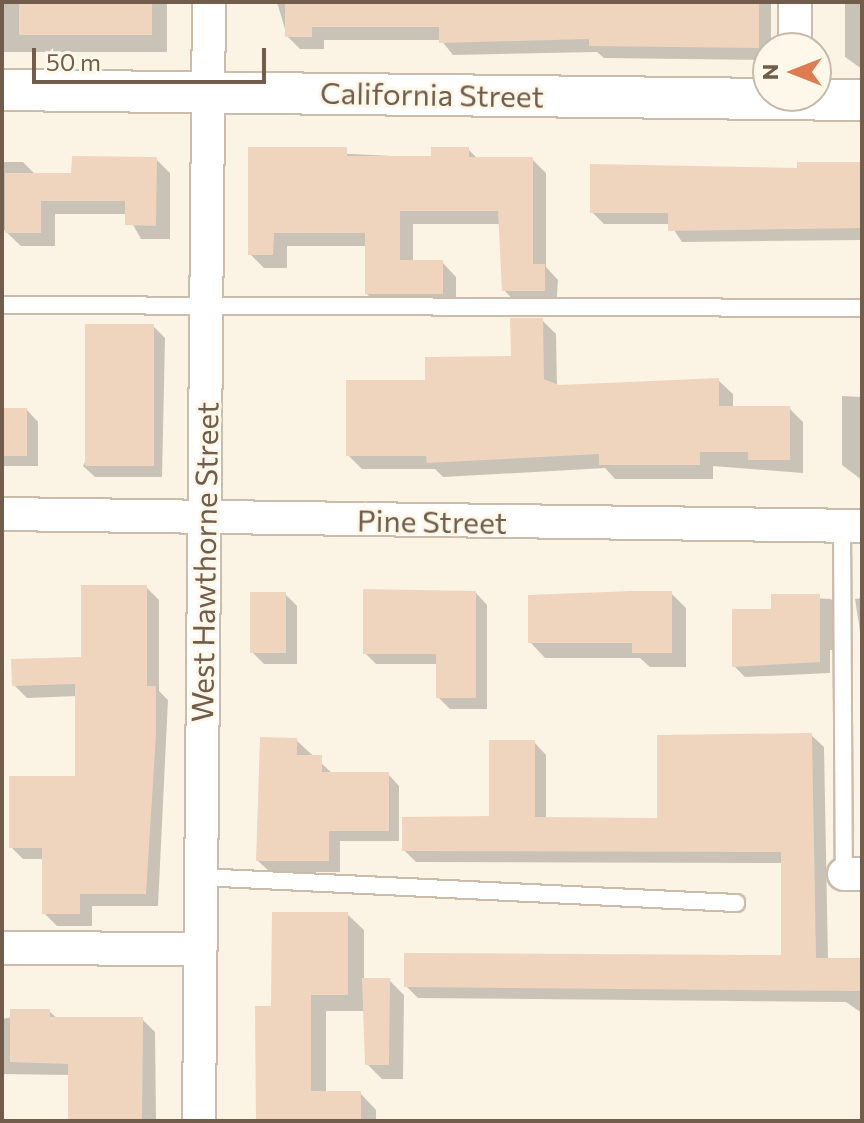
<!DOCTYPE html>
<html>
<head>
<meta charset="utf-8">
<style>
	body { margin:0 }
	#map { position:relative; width:864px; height:1123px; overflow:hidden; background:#fbf4e4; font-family:Commissioner,sans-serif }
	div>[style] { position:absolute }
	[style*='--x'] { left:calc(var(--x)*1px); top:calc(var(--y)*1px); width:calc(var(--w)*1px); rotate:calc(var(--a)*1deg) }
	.shadow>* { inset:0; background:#0003; transform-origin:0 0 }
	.building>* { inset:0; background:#efd5be; transform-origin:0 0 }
	.roads { filter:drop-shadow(2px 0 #ccbcab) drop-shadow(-2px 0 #ccbcab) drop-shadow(0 2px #ccbcab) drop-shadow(0 -2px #ccbcab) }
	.service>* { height:16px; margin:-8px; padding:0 8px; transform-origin:8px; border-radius:8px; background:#fff }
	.minor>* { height:32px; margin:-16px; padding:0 16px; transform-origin:16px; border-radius:16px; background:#fff }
	.tertiary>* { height:40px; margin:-20px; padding:0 20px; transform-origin:20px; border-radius:20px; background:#fff }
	span { translate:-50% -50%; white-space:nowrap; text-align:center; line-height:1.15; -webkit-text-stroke:6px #fef8ea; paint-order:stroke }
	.street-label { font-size:30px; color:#725c4b }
	.frame { position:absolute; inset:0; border:4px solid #725c4b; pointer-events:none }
	.north { position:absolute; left:752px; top:32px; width:80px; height:80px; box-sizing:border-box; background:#fef8ea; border:2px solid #c6baaa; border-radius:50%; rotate:270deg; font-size:22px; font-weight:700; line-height:32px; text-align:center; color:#725c4b }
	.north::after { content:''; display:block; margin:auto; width:28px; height:36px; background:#df7b50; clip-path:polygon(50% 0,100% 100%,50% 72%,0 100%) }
	.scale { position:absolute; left:32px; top:48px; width:234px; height:36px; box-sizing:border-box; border:4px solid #725c4b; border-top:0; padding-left:10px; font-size:24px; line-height:28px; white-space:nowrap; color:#725c4b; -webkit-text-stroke:6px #fef8ea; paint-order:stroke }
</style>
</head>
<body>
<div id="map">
	<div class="shadow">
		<i style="left:2px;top:2px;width:165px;height:50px"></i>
		<i style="clip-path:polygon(277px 2px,771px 2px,771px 48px,768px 60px,604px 58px,597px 52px,453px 55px,441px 40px,324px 40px,324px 49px,300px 49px,287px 36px)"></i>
		<i style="clip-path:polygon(845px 2px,862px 2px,862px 69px,845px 57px)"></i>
		<i style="clip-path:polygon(250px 149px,433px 158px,468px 149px,478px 159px,532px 159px,546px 173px,546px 267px,558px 280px,556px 309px,518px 305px,504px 290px,500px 224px,413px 224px,413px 262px,442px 262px,456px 277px,456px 308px,381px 308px,367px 294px,367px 246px,287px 246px,287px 268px,264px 268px,250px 254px)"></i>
		<i style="clip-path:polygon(156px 159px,170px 173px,170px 239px,141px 239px,127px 214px,55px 214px,55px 246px,21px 246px,2px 228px,2px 162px,23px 162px,36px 175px,73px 175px)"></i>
		<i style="clip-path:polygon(862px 162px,862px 240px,682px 242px,670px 224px,604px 224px,592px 212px,799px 170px,799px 164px)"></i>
		<i style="clip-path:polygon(542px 320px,556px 334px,557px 387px,718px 380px,733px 394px,733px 408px,789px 408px,803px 422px,803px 473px,713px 466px,713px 479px,615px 479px,605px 468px,443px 477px,435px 469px,362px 469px,348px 455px,427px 382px,513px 358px)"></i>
		<i style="clip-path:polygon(153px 326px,165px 338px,162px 477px,95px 477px,83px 466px)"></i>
		<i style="clip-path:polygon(842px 396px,862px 397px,862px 480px,842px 465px)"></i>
		<i style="clip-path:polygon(2px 410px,27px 410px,38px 422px,38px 466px,2px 466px)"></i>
		<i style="clip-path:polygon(146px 587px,159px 600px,159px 691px,168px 700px,158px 906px,92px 906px,92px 926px,57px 926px,44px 913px,44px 859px,23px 859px,11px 847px,77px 778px,77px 696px,27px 698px,14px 685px,83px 659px)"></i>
		<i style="clip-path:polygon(476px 593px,487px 605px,487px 709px,450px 709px,438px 697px,438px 664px,376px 664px,365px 653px)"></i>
		<i style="clip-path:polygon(671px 593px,686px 608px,686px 667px,650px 667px,640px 658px,545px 658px,530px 642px)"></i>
		<i style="clip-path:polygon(285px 594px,297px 606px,297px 664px,264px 664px,252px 652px)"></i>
		<i style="clip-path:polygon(773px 596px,831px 599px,842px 610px,842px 650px,830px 650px,830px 673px,745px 677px,734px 666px,773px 611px)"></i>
		<i style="clip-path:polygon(862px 598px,862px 644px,855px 599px)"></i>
		<i style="clip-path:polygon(811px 735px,824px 747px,828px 960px,862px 960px,862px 1013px,846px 1002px,418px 998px,406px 986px,783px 957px,783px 863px,416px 862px,404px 850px,491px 818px,534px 742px,546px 755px,546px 819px,659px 820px)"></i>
		<i style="clip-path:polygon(296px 740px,333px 774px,388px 774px,399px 786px,399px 841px,340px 841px,340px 872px,270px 872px,258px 861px)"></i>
		<i style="clip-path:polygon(347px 914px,364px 930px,364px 980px,389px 980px,404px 995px,403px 1079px,382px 1079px,367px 1064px,365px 1011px,326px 1011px,326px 1093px,360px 1093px,376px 1110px,376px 1121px,258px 1121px,273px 1008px)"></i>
		<i style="clip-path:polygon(49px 1011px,58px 1019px,142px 1019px,155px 1032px,156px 1121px,70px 1121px,70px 1075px,2px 1074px,2px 1019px)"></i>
	</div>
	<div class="building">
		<i style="left:19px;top:2px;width:133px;height:33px"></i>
		<i style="clip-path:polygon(285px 2px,759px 2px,759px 48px,589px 46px,589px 39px,439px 43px,439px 27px,312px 27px,312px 37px,285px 37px)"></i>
		<i style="clip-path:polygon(248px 147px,347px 147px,347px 156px,431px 156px,431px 147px,469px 147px,469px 157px,533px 157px,533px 264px,545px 264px,545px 291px,502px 291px,498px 211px,400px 211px,400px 260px,443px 260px,443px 294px,365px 294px,365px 233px,274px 233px,273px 255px,248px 255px)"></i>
		<i style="clip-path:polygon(72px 156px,157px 157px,156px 226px,125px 225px,125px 201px,41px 201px,41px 233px,5px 233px,5px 173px,71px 173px)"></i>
		<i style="clip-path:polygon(797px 162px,862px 162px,862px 228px,668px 231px,668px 213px,590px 213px,590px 164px,797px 168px)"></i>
		<i style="clip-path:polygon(510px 318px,543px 318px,544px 379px,559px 385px,719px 378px,719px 406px,790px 406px,790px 460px,748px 460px,748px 452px,700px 452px,700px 465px,599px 465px,599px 454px,427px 463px,426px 456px,346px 456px,346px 380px,425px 380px,425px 357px,511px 356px)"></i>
		<i style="left:85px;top:324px;width:69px;height:142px"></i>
		<i style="left:2px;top:408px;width:25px;height:48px"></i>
		<i style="clip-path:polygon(81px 585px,147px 585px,147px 686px,156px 686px,156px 734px,146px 894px,80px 894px,80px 914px,42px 914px,42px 848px,9px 848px,9px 776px,75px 776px,75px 684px,12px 686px,11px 659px,81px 657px)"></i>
		<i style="clip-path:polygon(363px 589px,476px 591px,476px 698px,436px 698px,436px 654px,363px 654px)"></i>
		<i style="clip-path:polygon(632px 591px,672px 591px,672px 653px,632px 653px,632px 643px,528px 643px,528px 595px)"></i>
		<i style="left:250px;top:592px;width:36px;height:61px"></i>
		<i style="clip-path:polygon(771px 594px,820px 594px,820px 662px,732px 667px,732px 609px,771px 609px)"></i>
		<i style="clip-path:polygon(812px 733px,816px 958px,862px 958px,862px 991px,404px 987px,404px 953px,781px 955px,781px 852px,402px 851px,402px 817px,489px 816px,489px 740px,535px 740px,535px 817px,657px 818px,657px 735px)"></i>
		<i style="clip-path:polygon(260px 737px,297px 738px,297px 755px,322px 755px,322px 772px,389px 772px,389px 831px,329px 831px,329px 861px,256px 861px)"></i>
		<i style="clip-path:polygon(272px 912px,348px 912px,348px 995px,311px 995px,311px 1091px,361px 1091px,361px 1121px,256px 1121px,255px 1006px,271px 1006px)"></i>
		<i style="clip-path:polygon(362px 978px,390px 978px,389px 1065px,365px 1065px)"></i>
		<i style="clip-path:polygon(10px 1009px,50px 1009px,50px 1017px,143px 1017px,142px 1121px,68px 1121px,68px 1064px,10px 1062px)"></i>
	</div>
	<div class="roads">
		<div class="service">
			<i style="--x:2;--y:305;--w:860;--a:0.2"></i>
			<i style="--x:842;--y:526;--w:348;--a:89.7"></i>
			<i style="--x:200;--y:877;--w:537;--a:2.78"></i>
		</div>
		<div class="minor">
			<i style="--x:795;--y:48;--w:46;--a:-90"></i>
			<i style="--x:2;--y:514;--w:860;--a:0.8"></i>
			<i style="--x:844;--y:874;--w:18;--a:0"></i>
			<i style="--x:2;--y:948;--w:198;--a:0.3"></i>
			<i style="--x:199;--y:1121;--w:1119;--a:-89.49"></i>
		</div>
		<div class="tertiary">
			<i style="--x:2;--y:90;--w:860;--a:0.67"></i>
		</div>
	</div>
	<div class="street-label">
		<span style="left:432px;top:94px;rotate:1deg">California Street</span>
		<span style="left:432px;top:521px;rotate:1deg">Pine Street</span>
		<span style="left:204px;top:562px;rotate:-89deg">West Hawthorne Street</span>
	</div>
	<div class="frame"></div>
	<div class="north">N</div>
	<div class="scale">50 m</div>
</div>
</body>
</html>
